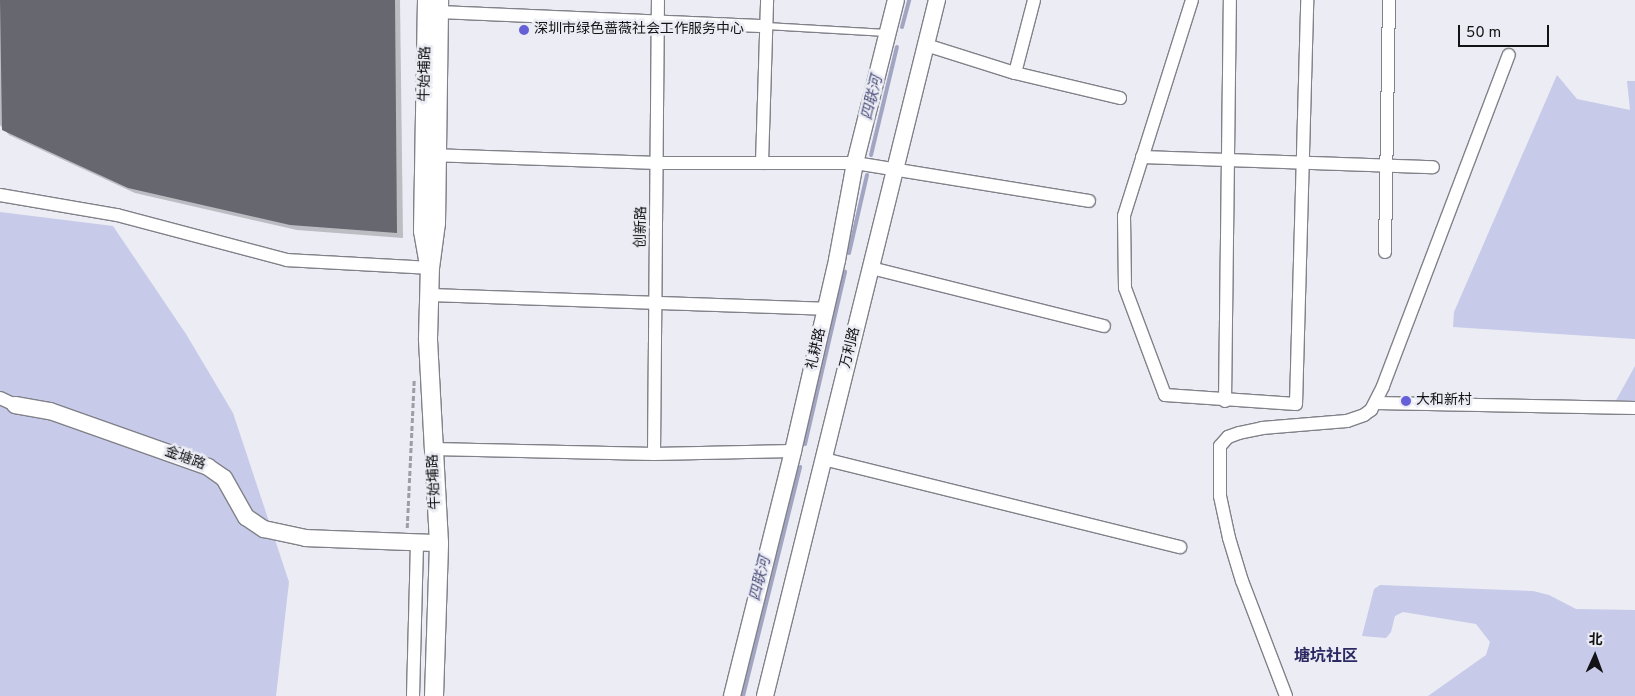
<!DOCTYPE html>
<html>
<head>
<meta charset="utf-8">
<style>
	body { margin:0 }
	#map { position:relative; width:1635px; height:696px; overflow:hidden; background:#ebecf4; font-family:Overpass,"Noto Sans SC",sans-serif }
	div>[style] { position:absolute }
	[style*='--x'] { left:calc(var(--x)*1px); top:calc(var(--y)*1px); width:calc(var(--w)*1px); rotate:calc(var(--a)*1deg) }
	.green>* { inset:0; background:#c7cae8 }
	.shadow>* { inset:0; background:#0003 }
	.stream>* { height:4px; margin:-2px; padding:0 2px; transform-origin:2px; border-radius:2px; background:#a2a5c2 }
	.building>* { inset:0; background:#67686f }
	.path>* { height:2.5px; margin-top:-1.25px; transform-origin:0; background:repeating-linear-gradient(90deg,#9d9da3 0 5px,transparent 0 7.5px) }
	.roads { filter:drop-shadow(1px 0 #818189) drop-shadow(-1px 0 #818189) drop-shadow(0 1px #818189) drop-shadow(0 -1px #818189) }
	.service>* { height:6px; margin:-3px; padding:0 3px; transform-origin:3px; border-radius:3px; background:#fff }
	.minor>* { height:12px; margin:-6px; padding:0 6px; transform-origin:6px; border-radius:6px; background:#fff }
	.tertiary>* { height:16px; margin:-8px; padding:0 8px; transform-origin:8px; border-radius:8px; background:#fff }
	.secondary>* { height:18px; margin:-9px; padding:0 9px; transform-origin:9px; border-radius:9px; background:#fff }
	.dots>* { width:14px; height:14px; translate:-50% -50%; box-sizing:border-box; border:2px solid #ebecf4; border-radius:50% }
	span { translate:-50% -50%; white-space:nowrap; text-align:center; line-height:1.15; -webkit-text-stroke:5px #ebecf4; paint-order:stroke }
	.poi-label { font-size:14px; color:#131316 }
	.left { translate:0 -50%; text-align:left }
	.street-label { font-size:14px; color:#131316 }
	.water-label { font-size:15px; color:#4c4e7a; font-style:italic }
	.quarter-label { font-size:16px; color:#2b2862; font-weight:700 }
	.north { position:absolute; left:1570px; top:631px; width:50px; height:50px; -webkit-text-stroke:4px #ebecf4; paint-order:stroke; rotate:2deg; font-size:14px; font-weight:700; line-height:20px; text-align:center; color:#131316 }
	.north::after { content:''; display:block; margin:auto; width:18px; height:22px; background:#131316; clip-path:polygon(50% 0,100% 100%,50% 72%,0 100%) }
	.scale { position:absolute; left:1458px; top:25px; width:91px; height:22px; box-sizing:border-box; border:2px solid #131316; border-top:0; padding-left:6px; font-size:15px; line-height:18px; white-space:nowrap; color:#131316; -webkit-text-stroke:4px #ebecf4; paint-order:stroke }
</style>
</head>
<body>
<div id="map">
	<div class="green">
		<i style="clip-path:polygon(1557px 75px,1577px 99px,1630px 110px,1627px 81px,1635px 81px,1635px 339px,1453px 327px,1454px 312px)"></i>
		<i style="clip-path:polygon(0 212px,113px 226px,186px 334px,233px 413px,289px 582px,276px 696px,0 696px)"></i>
		<i style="clip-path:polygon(1635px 366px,1635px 403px,1614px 404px)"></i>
		<i style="clip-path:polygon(1380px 585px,1533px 591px,1549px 595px,1576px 609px,1635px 610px,1635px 696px,1428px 696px,1486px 655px,1490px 642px,1476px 624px,1403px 612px,1395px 616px,1391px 632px,1386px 638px,1362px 636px,1374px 589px)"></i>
	</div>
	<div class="shadow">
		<i style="clip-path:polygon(0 0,400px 0,403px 238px,297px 230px,135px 193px,9px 135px,0 125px)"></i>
	</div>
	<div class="stream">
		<i style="--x:902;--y:27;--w:28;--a:-75"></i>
		<i style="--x:871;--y:155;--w:111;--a:-76.5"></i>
		<i style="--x:849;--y:253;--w:80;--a:-77"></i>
		<i style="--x:805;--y:444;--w:177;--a:-76.9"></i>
		<i style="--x:743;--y:696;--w:236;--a:-76"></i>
	</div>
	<div class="building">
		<i style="clip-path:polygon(0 0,395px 0,397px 233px,290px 225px,128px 188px,2px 130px)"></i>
	</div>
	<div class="path">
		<i style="--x:407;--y:528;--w:149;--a:-87.3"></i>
	</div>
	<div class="roads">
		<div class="service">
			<i style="--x:766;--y:26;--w:121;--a:3.3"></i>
		</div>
		<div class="minor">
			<i style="--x:1192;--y:0;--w:226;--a:107.5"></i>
			<i style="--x:1124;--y:216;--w:72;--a:89.2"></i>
			<i style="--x:1125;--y:288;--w:114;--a:69.5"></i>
			<i style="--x:1165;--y:395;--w:131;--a:3.9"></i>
			<i style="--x:1296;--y:404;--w:404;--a:-88.4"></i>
			<i style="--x:439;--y:12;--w:327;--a:2.5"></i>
			<i style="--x:926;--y:45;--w:93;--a:17.5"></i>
			<i style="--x:1015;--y:73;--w:108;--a:13.4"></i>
			<i style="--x:1015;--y:73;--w:75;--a:-75.4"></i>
			<i style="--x:430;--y:155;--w:228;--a:2"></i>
			<i style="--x:658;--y:163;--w:197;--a:0"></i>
			<i style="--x:855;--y:163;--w:237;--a:9.2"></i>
			<i style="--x:1142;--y:157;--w:291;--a:2"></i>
			<i style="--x:762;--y:163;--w:163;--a:-88.2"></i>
			<i style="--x:0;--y:195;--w:119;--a:9.7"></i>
			<i style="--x:117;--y:215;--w:176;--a:14.8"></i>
			<i style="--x:287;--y:260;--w:143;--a:3.2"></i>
			<i style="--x:1385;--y:252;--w:252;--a:-89.1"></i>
			<i style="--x:871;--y:268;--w:240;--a:14"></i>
			<i style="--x:429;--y:295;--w:397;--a:2"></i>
			<i style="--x:0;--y:398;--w:17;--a:25"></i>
			<i style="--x:1225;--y:401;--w:401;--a:-89.3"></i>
			<i style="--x:1376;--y:403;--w:259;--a:1.1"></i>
			<i style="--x:433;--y:449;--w:221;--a:1.3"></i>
			<i style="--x:654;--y:454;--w:139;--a:-1.2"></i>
			<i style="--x:654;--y:454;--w:454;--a:-89.5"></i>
			<i style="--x:824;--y:459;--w:367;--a:13.9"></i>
			<i style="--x:413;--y:696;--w:153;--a:-88.5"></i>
			<i style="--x:1286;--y:696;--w:123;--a:-110.9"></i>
			<i style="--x:1242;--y:581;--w:45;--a:-106.8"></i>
			<i style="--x:1229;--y:538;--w:43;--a:-102.1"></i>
			<i style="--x:1220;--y:496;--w:50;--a:-90"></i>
			<i style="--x:1220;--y:446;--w:12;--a:-48"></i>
			<i style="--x:1228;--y:437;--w:12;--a:-20"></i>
			<i style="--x:1239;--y:433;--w:24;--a:-12"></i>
			<i style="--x:1262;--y:428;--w:85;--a:-4.7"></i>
			<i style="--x:1347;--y:421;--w:18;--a:-19"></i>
			<i style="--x:1364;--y:415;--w:9;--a:-36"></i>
			<i style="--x:1371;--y:410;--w:27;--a:-63"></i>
			<i style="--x:1383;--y:386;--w:354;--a:-69.2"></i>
		</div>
		<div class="tertiary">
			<i style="--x:15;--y:405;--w:36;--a:10"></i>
			<i style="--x:50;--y:411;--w:168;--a:19.5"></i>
			<i style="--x:208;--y:467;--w:19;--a:35"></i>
			<i style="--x:224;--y:478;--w:45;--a:60.6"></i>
			<i style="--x:246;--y:517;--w:22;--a:34"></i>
			<i style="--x:264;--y:529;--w:43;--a:12.1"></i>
			<i style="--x:306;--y:538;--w:133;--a:2.2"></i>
			<i style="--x:732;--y:696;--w:252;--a:-76"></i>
			<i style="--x:793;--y:451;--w:196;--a:-77"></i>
			<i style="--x:837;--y:260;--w:99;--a:-79.5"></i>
			<i style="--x:855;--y:163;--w:168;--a:-75.9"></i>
			<i style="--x:765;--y:696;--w:717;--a:-76.12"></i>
		</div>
		<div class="secondary">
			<i style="--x:427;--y:0;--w:231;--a:91"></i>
			<i style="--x:423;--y:231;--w:28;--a:80"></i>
			<i style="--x:434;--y:696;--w:153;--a:-88.1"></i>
			<i style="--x:439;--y:543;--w:205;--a:-93.1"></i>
			<i style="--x:428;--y:338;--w:70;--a:-88.4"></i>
			<i style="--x:430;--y:268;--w:45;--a:-82.4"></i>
			<i style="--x:436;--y:223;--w:223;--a:-89.2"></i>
		</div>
	</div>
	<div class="dots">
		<i style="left:524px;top:30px;background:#655fd8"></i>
		<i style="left:1406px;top:401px;background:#655fd8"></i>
	</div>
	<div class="poi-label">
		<span class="left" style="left:534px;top:30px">深圳市绿色蔷薇社会工作服务中心</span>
		<span class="left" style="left:1416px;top:401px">大和新村</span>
	</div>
	<div class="street-label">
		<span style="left:426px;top:74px;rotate:-89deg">牛始埔路</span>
		<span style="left:642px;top:227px;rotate:-89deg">创新路</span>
		<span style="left:851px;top:348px;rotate:-76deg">万利路</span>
		<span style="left:817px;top:349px;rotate:-77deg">礼耕路</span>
		<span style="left:185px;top:459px;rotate:20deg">金塘路</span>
		<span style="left:435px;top:482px;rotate:-93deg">牛始埔路</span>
	</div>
	<div class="water-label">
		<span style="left:873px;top:98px;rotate:-76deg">四联河</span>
		<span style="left:761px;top:579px;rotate:-76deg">四联河</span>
	</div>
	<div class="quarter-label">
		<span style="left:1326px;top:657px">塘坑社区</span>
	</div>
	<div class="north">北</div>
	<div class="scale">50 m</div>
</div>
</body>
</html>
